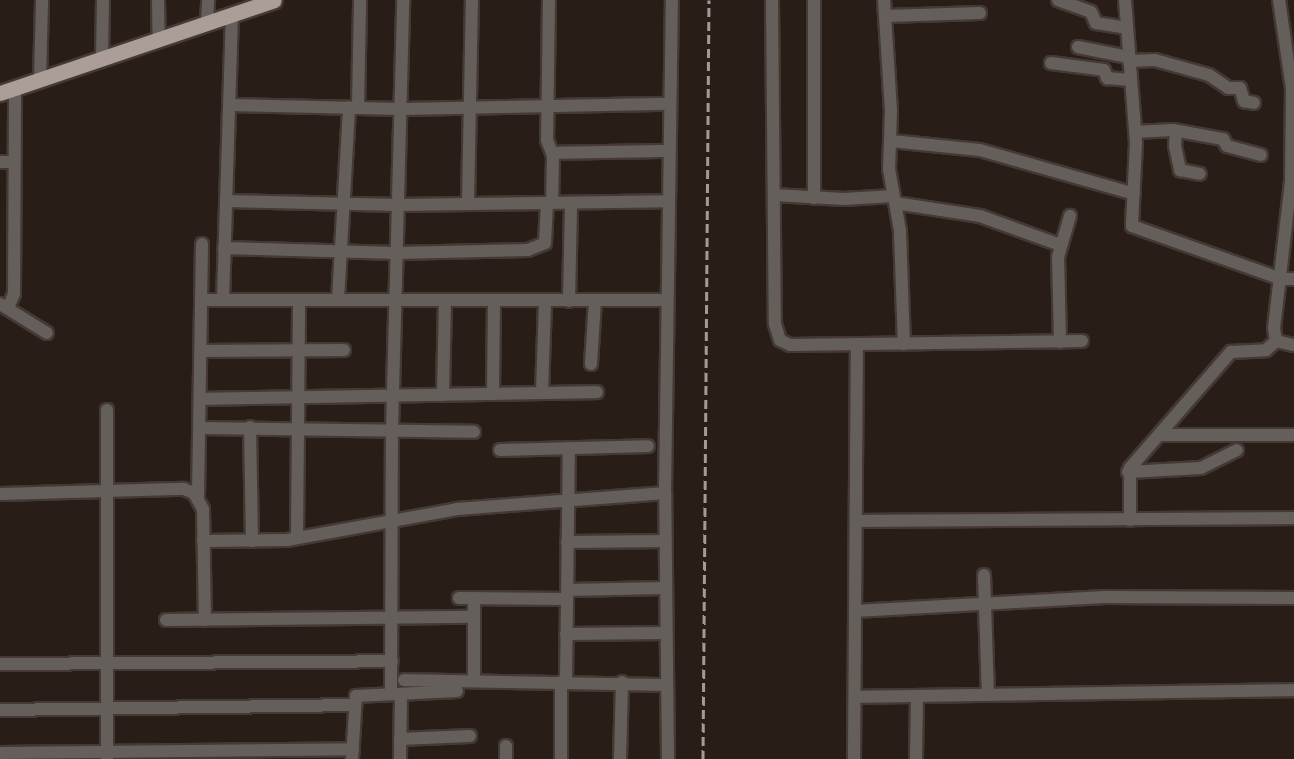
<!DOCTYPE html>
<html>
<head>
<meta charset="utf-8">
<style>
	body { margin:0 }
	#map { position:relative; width:1294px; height:759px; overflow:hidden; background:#281d17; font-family:Quicksand,sans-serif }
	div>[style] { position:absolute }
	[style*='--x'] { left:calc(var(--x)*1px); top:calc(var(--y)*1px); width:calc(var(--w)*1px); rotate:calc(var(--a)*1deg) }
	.roads { filter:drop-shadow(2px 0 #443934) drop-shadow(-2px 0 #443934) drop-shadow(0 2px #443934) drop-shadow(0 -2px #443934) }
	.minor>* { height:12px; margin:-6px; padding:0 6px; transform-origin:6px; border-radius:6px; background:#655f5c }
	.major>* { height:15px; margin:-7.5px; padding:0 7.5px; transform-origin:7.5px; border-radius:7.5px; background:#ab9e98 }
	.rail>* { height:3px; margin-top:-1.5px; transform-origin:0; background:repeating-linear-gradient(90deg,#a49b96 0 9px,transparent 0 13.5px) }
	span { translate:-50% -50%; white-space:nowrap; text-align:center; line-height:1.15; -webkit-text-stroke:4.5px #1f140e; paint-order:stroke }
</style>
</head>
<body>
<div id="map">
	<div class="roads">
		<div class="minor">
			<i style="--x:158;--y:0;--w:39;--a:89"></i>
			<i style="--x:549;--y:0;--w:140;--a:90.8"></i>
			<i style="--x:547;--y:140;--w:17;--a:69"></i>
			<i style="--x:553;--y:156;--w:47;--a:91.2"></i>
			<i style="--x:772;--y:0;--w:324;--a:89.5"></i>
			<i style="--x:775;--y:324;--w:17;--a:73"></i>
			<i style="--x:780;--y:340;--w:11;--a:27"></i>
			<i style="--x:790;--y:345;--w:292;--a:-0.8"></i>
			<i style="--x:814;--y:0;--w:198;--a:90"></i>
			<i style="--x:884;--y:0;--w:110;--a:86.4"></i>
			<i style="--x:891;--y:110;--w:59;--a:91.9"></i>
			<i style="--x:889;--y:169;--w:63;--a:79.9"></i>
			<i style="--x:900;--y:231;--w:113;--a:88"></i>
			<i style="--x:1058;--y:0;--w:35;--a:20"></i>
			<i style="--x:1091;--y:12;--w:12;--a:66"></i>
			<i style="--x:1096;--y:23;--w:31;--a:9"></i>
			<i style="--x:1125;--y:0;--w:143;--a:85.6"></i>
			<i style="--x:1136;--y:143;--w:83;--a:92.8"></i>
			<i style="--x:1132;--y:226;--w:159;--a:19.5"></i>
			<i style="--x:1282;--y:279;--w:12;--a:0"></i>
			<i style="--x:885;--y:16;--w:95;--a:-1.8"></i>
			<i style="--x:207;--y:22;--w:22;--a:-87"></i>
			<i style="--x:1078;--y:47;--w:51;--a:11.3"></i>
			<i style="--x:102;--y:57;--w:57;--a:-89"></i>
			<i style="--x:1129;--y:61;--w:26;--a:-2"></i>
			<i style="--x:1155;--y:60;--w:56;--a:15.5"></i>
			<i style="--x:1209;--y:75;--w:23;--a:34"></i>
			<i style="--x:1228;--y:88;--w:12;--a:0"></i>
			<i style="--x:1240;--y:88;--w:14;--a:73"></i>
			<i style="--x:1244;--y:101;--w:10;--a:11"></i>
			<i style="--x:1051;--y:63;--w:53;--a:7.5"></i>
			<i style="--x:1104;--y:70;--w:9;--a:69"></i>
			<i style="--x:1107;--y:78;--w:23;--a:5"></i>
			<i style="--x:40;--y:79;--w:79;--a:-88.5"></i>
			<i style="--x:230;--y:105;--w:172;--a:1.3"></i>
			<i style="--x:402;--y:109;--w:268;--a:-1.1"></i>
			<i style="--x:358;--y:108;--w:108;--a:-88.9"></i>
			<i style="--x:1176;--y:131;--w:15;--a:94"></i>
			<i style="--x:1175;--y:146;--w:25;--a:78"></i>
			<i style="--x:1180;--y:170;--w:20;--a:11"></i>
			<i style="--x:1135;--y:132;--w:38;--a:-3"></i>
			<i style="--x:1173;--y:130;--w:51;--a:10.2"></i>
			<i style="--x:1223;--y:139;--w:8;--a:60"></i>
			<i style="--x:1227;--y:146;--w:35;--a:15"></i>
			<i style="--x:891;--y:141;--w:89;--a:5.8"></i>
			<i style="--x:980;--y:150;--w:160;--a:15.9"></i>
			<i style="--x:552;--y:153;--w:117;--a:-1"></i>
			<i style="--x:0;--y:162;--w:14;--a:0"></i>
			<i style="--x:774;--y:195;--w:70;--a:3.3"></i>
			<i style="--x:844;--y:199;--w:49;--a:-3.5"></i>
			<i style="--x:226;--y:201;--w:172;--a:1.3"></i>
			<i style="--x:398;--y:205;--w:270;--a:-0.8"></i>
			<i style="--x:895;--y:203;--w:86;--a:8.7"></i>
			<i style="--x:980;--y:216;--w:85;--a:19.9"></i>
			<i style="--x:468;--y:204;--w:204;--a:-88.9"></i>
			<i style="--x:224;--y:248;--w:172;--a:1.7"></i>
			<i style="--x:396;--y:253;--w:132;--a:-1.3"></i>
			<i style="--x:528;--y:250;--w:18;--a:-22"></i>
			<i style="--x:545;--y:243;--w:40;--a:-87.1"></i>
			<i style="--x:201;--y:300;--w:465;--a:0"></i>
			<i style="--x:223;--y:300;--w:286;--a:-88.2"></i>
			<i style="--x:338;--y:300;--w:193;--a:-86.7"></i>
			<i style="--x:569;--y:301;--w:98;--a:-88.8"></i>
			<i style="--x:0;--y:304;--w:55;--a:31.7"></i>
			<i style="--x:8;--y:308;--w:15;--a:-67"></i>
			<i style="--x:14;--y:294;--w:206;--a:-89.7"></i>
			<i style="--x:1276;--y:341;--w:13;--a:-99"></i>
			<i style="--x:1274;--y:328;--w:149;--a:-83.4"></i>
			<i style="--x:1291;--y:180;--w:91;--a:-89.4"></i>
			<i style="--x:1292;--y:89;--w:90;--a:-98.3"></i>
			<i style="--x:1276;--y:341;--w:18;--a:13"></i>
			<i style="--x:1060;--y:342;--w:85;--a:-91.3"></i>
			<i style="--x:1058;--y:257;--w:43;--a:-73.7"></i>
			<i style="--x:202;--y:351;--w:142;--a:-0.4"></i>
			<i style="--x:591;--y:364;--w:63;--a:-86.4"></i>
			<i style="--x:542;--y:393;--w:92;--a:-88.1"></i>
			<i style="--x:493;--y:394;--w:92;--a:-89.4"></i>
			<i style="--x:443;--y:395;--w:93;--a:-88.8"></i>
			<i style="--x:200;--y:399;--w:397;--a:-1"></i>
			<i style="--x:107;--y:410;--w:349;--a:90"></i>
			<i style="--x:250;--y:427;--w:114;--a:89"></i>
			<i style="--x:200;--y:428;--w:274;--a:0.8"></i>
			<i style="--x:1159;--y:435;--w:135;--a:0"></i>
			<i style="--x:500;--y:450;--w:148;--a:-1.5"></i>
			<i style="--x:1128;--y:472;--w:73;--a:-3.1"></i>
			<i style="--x:1201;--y:468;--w:40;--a:-26.6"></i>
			<i style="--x:0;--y:494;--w:184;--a:-1.6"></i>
			<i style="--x:184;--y:489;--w:11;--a:22"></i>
			<i style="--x:194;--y:493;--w:18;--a:61"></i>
			<i style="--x:203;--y:509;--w:111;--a:89"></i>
			<i style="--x:198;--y:497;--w:253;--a:-89.1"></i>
			<i style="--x:1130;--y:520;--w:52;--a:-90"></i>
			<i style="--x:1130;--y:468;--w:154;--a:-49"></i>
			<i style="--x:1231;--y:352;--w:35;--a:-3"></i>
			<i style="--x:1266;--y:350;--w:13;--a:-42"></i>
			<i style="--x:857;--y:521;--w:437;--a:-0.4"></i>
			<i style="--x:297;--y:538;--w:238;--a:-89.5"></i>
			<i style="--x:203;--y:541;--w:84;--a:-0.7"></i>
			<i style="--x:287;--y:540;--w:173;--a:-10.3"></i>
			<i style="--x:457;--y:509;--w:209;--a:-4.4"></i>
			<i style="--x:567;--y:542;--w:98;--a:-0.6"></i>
			<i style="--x:984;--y:575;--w:120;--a:88.1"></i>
			<i style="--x:567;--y:590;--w:98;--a:-1.2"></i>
			<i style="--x:459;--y:598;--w:108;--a:0.5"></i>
			<i style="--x:855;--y:611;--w:250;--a:-3.2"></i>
			<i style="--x:1105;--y:597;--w:189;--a:0.3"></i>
			<i style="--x:166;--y:620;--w:308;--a:-0.6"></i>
			<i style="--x:566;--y:634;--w:99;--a:-0.6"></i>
			<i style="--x:0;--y:664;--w:392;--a:-0.4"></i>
			<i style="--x:404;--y:680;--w:261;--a:1.1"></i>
			<i style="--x:474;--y:681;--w:83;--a:-90"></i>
			<i style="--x:561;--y:682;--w:77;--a:90"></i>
			<i style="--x:566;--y:682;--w:234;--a:-89.3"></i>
			<i style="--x:391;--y:694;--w:264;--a:-89.8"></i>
			<i style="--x:392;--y:430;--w:430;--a:-88.5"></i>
			<i style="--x:855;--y:697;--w:439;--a:-0.9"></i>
			<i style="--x:0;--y:710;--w:354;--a:-0.8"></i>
			<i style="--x:400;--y:739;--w:70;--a:-2.5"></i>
			<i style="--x:506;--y:746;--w:13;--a:90"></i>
			<i style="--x:0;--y:753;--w:353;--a:-0.6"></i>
			<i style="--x:352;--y:759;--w:63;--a:-86.4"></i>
			<i style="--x:356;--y:696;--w:101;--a:-2.8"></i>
			<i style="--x:400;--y:759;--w:65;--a:-89.1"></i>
			<i style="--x:620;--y:759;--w:77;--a:-88.5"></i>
			<i style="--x:668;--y:759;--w:266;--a:-90.6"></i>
			<i style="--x:665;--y:493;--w:493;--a:-89.2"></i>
			<i style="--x:854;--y:759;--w:415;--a:-89.6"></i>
			<i style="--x:916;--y:759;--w:63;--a:-89.1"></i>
		</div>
		<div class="major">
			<i style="--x:0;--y:93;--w:289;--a:-18.7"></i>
		</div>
	</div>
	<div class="rail">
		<i style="--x:703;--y:759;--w:759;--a:-89.55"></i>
	</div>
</div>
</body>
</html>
